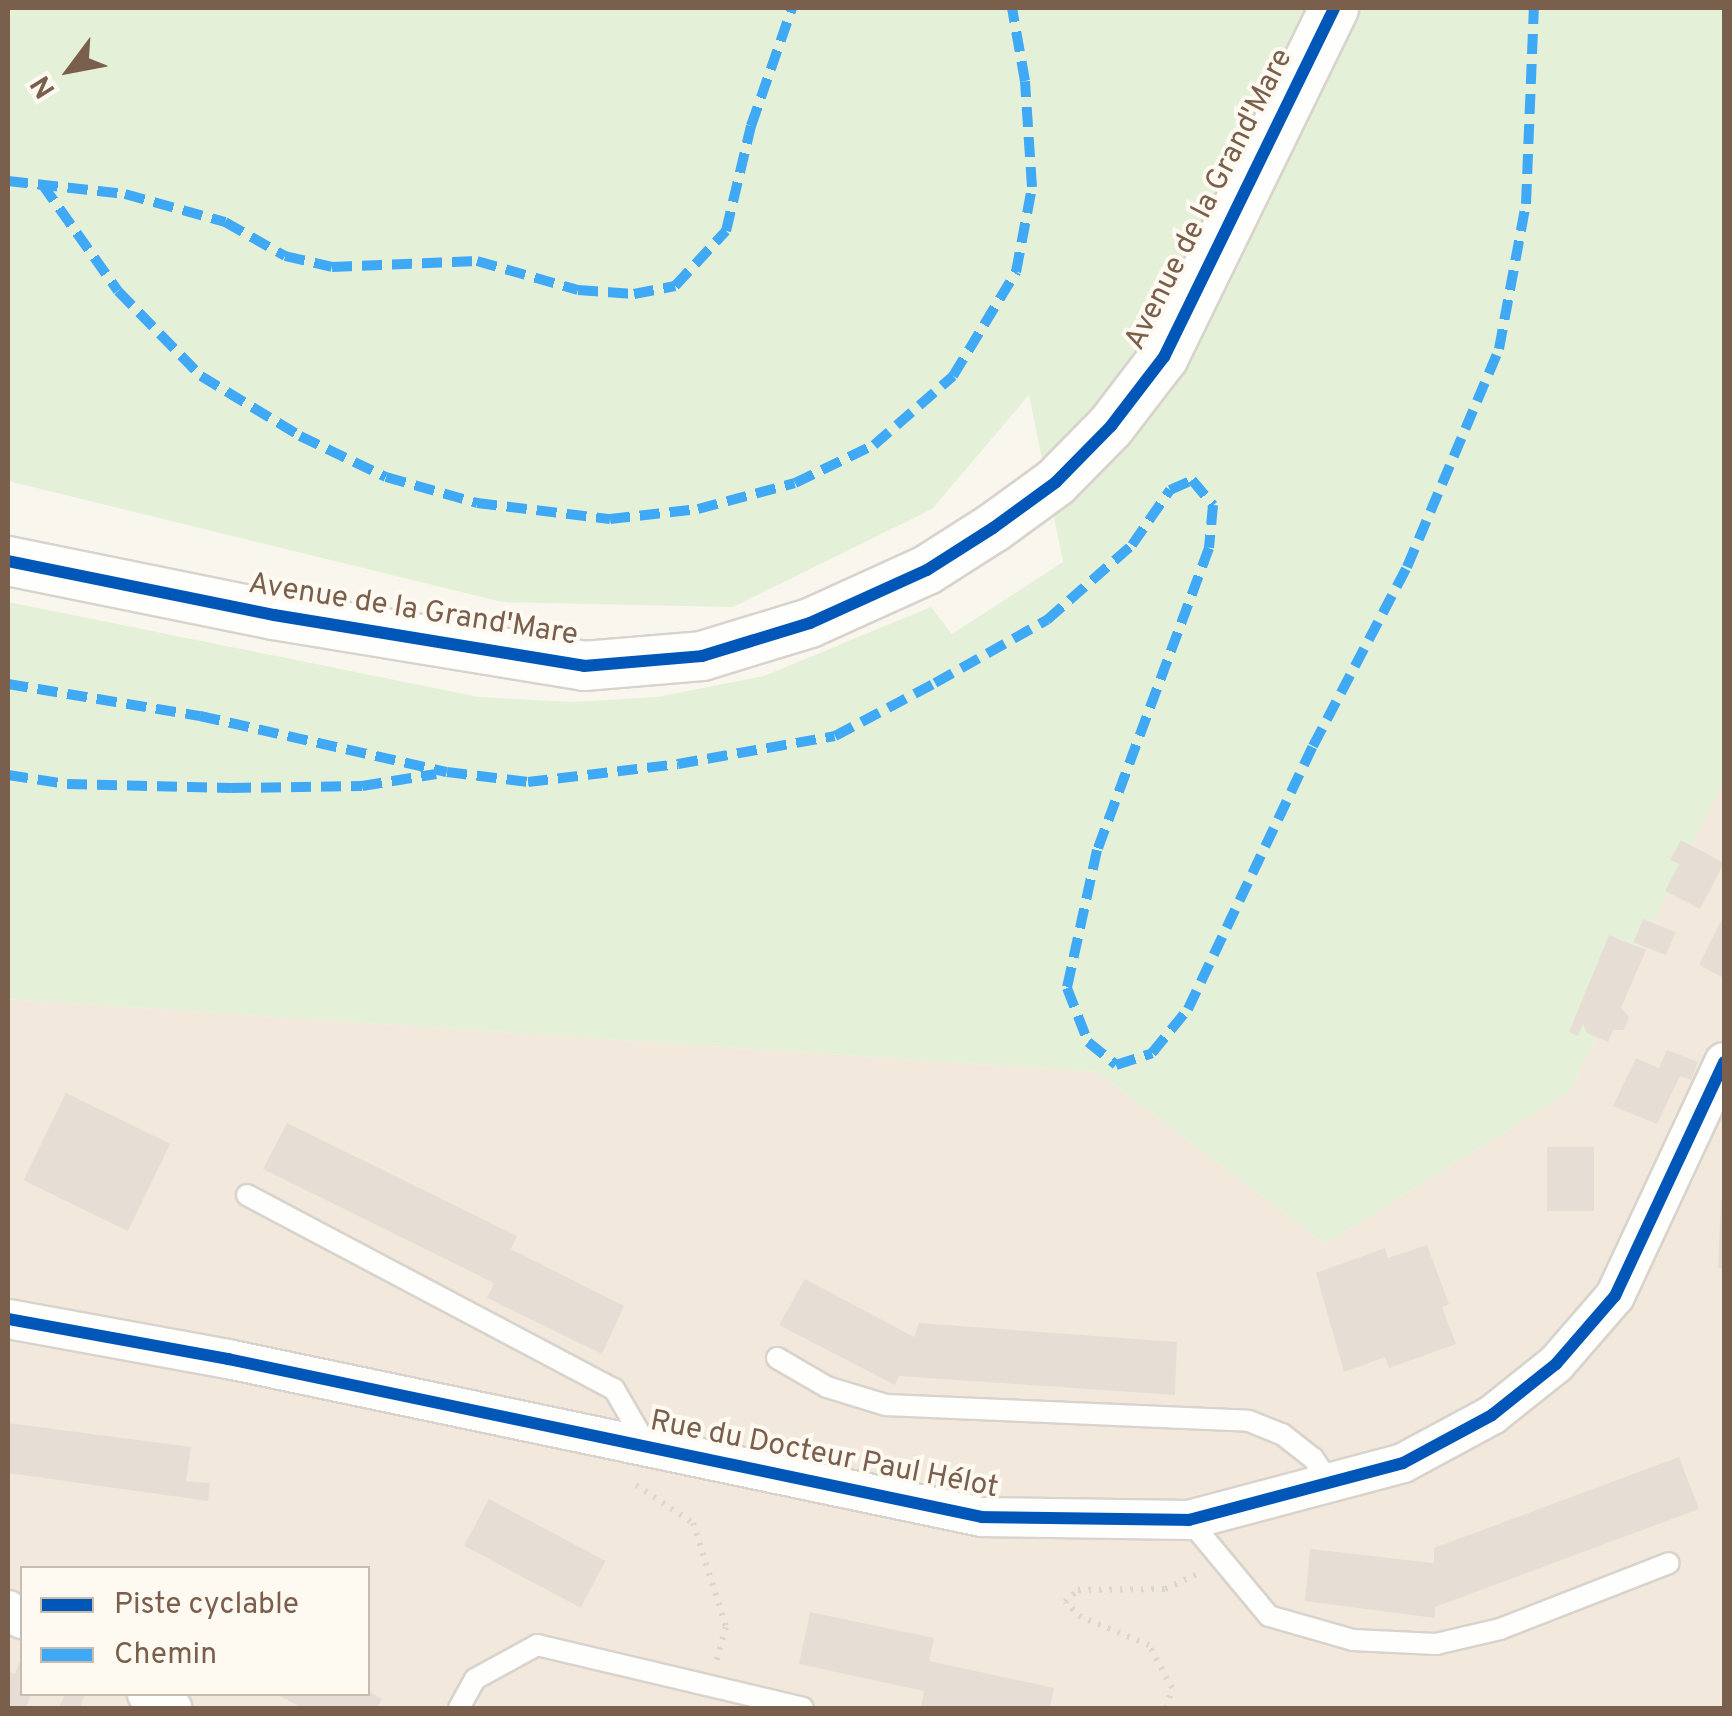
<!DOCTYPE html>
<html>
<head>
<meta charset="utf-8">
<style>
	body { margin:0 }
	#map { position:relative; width:1732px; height:1716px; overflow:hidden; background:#f9f6ee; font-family:Overpass,sans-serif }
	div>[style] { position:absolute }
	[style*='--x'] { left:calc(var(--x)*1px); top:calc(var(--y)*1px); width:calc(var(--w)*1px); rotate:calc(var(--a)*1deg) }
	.residential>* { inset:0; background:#f2e9dc }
	.green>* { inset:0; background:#e5f0d9 }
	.building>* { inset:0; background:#e6ded5; transform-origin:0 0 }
	.path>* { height:6px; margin-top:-3px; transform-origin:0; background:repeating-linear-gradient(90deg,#dbd6d0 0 2.5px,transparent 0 10.5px) }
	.roads { filter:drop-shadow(2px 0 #d8d3cc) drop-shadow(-2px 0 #d8d3cc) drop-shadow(0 2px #d8d3cc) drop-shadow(0 -2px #d8d3cc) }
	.service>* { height:20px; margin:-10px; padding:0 10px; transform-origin:10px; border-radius:10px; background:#fefefc }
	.minor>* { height:38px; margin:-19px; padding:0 19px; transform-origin:19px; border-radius:19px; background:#fefefc }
	.tertiary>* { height:48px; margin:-24px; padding:0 24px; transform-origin:24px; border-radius:24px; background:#fefefc }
	.quiet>* { height:10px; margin-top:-5px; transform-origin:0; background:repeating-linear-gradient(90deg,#3fa9f5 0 20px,transparent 0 30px) }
	.cycleway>* { height:12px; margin:-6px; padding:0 6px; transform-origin:6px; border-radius:6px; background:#0057b8 }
	span { translate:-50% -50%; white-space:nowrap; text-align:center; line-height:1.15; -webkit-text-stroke:8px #fffaf1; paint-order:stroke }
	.street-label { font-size:30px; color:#795f4c }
	.frame { position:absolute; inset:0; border:10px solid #795f4c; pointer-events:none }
	.legend { position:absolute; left:20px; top:1566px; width:350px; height:130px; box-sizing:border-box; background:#fffaf1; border:2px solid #c9bcaf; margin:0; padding:12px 18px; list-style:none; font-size:30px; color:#795f4c }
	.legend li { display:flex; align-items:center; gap:20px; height:50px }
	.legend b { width:50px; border:2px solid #c9bcaf }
	.north { position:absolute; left:20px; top:20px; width:100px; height:100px; -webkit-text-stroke:8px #fffaf1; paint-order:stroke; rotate:238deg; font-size:28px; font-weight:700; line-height:40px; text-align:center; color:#795f4c }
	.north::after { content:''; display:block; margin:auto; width:35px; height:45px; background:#795f4c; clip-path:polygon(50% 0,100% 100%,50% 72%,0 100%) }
</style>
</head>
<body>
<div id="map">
	<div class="residential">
		<i style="clip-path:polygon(evenodd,1724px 781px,1724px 1708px,8px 1708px,8px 999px,1098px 1072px,1325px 1244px,1569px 1092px,1724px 781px,22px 1568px,368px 1568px,368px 1694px,22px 1694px,22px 1568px)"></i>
	</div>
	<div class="green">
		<i style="clip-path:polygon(8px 8px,1724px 8px,1724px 781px,1569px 1092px,1325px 1244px,1098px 1072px,8px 999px,8px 602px,479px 697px,572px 702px,657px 697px,764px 676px,931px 607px,952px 634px,1063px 562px,1029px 395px,932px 509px,733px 607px,502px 602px,8px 481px)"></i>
	</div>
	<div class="building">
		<i style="clip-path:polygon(1681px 840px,1724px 863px,1700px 909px,1665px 891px,1679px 864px,1670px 860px)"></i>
		<i style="left:1643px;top:919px;width:35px;height:25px;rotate:22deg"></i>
		<i style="clip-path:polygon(1721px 921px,1724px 923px,1724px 978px,1699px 965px)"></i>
		<i style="clip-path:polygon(1609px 935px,1646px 950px,1621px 1008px,1629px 1017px,1624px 1030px,1613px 1030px,1608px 1042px,1587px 1033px,1583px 1024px,1578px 1036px,1569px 1032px)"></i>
		<i style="clip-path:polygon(1667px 1050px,1698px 1062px,1691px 1080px,1680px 1076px,1657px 1124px,1613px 1106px,1636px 1058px,1659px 1068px)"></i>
		<i style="left:66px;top:1093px;width:116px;height:97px;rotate:26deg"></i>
		<i style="clip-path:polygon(287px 1123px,517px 1236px,511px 1249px,624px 1306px,602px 1354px,487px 1298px,494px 1283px,263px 1169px)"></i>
		<i style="left:1547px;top:1147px;width:47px;height:64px"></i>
		<i style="clip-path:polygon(1721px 1200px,1724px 1200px,1724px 1269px,1718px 1268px)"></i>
		<i style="clip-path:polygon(1427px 1245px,1449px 1304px,1442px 1307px,1456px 1344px,1389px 1368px,1385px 1357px,1344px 1372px,1316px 1273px,1385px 1248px,1388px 1258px)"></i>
		<i style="clip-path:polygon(805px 1279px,914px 1337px,919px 1323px,1177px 1342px,1175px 1395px,899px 1376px,895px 1385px,779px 1325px)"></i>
		<i style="clip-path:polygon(8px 1423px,191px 1447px,186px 1481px,210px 1483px,208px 1501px,8px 1473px)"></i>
		<i style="clip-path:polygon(1679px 1457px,1699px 1509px,1435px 1607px,1435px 1618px,1305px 1601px,1310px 1549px,1434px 1563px,1434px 1548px)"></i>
		<i style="left:489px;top:1499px;width:132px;height:53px;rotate:28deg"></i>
		<i style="clip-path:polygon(810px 1612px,934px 1638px,929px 1661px,1054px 1688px,1050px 1708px,921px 1708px,924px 1691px,799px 1664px)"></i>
		<i style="clip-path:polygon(22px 1655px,22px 1694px,31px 1694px,26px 1708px,8px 1708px,8px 1671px,15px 1674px)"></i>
		<i style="clip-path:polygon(368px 1691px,382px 1699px,377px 1708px,302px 1708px,276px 1694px)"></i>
		<i style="clip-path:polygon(65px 1694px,85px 1694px,80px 1708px,59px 1708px)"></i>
	</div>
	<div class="path">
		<i style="--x:636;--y:1485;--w:69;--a:33.7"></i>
		<i style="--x:693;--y:1523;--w:109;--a:72.4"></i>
		<i style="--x:726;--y:1627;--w:35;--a:106"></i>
		<i style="--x:1166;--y:1708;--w:21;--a:-73"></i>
		<i style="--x:1172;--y:1688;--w:49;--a:-118.1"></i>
		<i style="--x:1149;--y:1645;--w:74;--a:-157.6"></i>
		<i style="--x:1081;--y:1617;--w:22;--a:-137"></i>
		<i style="--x:1065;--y:1602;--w:18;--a:-43"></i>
		<i style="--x:1078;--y:1590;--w:87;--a:-0.7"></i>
		<i style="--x:1165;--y:1589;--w:35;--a:-25"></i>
	</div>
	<div class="roads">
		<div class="service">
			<i style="--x:247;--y:1195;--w:415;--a:27.9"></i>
			<i style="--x:614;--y:1389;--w:66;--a:59.9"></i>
			<i style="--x:777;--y:1358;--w:58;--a:30.1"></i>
			<i style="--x:827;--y:1387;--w:62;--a:17"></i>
			<i style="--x:886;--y:1405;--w:363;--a:2.5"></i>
			<i style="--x:1249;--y:1421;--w:35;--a:22"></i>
			<i style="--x:1282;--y:1434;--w:39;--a:38"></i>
			<i style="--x:1313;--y:1458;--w:34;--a:56"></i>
			<i style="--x:1189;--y:1520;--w:125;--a:50.2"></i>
			<i style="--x:1269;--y:1616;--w:87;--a:15.9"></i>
			<i style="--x:1353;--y:1640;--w:83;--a:2.8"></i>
			<i style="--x:1436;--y:1644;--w:66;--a:-13.2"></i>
			<i style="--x:1500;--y:1629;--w:181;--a:-21.3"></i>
			<i style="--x:459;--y:1708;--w:33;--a:-61"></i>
			<i style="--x:475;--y:1679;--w:71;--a:-28.7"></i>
			<i style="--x:537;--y:1645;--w:273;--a:13.3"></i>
		</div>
		<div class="minor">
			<i style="--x:8;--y:1319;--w:224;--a:10.3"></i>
			<i style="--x:228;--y:1359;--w:770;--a:11.84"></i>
			<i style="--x:982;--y:1517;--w:207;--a:0.8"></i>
			<i style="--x:1189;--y:1520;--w:221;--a:-14.9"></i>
			<i style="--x:1403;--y:1463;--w:101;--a:-28.3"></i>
			<i style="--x:1492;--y:1415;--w:82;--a:-38.6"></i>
			<i style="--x:1556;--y:1364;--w:90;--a:-49.1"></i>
			<i style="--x:1615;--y:1296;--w:258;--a:-65"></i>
			<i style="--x:8;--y:1610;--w:17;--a:33"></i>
			<i style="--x:147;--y:1694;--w:29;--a:29"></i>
		</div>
		<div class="tertiary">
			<i style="--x:8;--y:561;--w:271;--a:11.5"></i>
			<i style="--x:274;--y:615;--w:314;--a:9.3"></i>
			<i style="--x:584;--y:666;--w:118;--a:-4.8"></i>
			<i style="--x:702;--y:656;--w:113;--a:-17"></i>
			<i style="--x:810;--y:623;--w:128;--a:-24.4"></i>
			<i style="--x:927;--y:570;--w:78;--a:-32.5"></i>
			<i style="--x:993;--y:528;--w:78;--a:-36.1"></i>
			<i style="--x:1056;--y:482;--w:78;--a:-45.5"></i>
			<i style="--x:1111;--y:426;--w:87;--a:-52.5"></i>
			<i style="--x:1164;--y:357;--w:388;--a:-64"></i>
		</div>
	</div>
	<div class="quiet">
		<i style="--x:8;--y:181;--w:118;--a:6.3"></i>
		<i style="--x:125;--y:194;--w:104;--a:15.6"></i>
		<i style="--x:225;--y:222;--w:69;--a:29.5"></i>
		<i style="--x:285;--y:256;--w:48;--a:13.2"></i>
		<i style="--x:332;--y:267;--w:145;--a:-2.4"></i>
		<i style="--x:477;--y:261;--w:105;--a:16"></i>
		<i style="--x:578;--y:290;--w:56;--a:4.1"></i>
		<i style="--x:634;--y:294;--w:42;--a:-11"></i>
		<i style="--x:675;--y:286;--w:75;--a:-47.2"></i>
		<i style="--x:726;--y:231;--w:108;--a:-76.6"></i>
		<i style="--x:751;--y:126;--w:125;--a:-70.8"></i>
		<i style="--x:42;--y:184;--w:131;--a:54.6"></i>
		<i style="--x:118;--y:291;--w:119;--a:45.7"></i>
		<i style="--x:201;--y:376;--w:116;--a:31.2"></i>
		<i style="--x:300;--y:436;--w:95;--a:25.5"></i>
		<i style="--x:386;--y:477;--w:95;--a:15.9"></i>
		<i style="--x:477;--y:503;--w:134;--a:6.9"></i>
		<i style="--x:610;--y:519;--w:89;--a:-6.5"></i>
		<i style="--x:698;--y:509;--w:100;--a:-15"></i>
		<i style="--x:795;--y:483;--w:88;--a:-25.7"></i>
		<i style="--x:874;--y:445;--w:105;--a:-41.1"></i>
		<i style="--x:953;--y:376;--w:122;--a:-58.8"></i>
		<i style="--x:1016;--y:272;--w:86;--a:-79.3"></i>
		<i style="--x:1032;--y:187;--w:106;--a:-93.8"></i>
		<i style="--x:1025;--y:81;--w:74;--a:-100.1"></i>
		<i style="--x:8;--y:684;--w:195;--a:9.5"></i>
		<i style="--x:200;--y:716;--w:253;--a:12.8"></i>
		<i style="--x:447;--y:772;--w:82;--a:7"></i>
		<i style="--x:528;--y:782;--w:151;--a:-6.8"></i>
		<i style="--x:678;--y:764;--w:159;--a:-10.1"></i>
		<i style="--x:835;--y:736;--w:113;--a:-27.9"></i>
		<i style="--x:935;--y:683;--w:129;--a:-29.4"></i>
		<i style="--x:1047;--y:620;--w:113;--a:-41.4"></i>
		<i style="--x:1132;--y:545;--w:67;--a:-55.4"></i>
		<i style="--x:1170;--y:490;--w:24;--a:-24"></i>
		<i style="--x:1192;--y:480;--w:33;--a:50"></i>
		<i style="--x:1213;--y:505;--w:43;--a:95.3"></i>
		<i style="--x:1209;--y:548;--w:322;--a:110.3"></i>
		<i style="--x:1097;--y:850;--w:141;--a:102.3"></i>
		<i style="--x:1067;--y:988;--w:58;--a:68.7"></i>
		<i style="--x:1088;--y:1042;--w:36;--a:39"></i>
		<i style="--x:1116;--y:1065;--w:38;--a:-18"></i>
		<i style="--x:1152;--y:1053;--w:57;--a:-50.7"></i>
		<i style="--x:1188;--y:1009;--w:291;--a:-64.6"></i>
		<i style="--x:1313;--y:746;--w:202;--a:-62.3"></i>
		<i style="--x:1407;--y:567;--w:237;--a:-67.1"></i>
		<i style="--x:1499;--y:349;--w:147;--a:-79.5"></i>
		<i style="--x:1526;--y:204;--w:196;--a:-87.7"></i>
		<i style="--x:8;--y:775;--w:60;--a:8.7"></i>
		<i style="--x:67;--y:784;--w:164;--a:1.4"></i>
		<i style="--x:231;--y:788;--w:131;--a:-0.9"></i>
		<i style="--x:362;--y:786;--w:75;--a:-9.2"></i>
	</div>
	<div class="cycleway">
		<i style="--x:8;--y:561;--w:271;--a:11.5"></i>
		<i style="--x:274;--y:615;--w:314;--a:9.3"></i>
		<i style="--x:584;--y:666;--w:118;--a:-4.8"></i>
		<i style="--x:702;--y:656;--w:113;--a:-17"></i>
		<i style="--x:810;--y:623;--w:128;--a:-24.4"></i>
		<i style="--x:927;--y:570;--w:78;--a:-32.5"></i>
		<i style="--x:993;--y:528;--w:78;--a:-36.1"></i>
		<i style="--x:1056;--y:482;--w:78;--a:-45.5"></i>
		<i style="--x:1111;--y:426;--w:87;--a:-52.5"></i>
		<i style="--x:1164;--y:357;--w:388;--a:-64"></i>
		<i style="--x:8;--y:1319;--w:224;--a:10.3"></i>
		<i style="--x:228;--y:1359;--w:770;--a:11.84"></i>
		<i style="--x:982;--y:1517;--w:207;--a:0.8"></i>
		<i style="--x:1189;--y:1520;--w:221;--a:-14.9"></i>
		<i style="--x:1403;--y:1463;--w:101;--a:-28.3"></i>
		<i style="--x:1492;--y:1415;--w:82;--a:-38.6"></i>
		<i style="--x:1556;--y:1364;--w:90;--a:-49.1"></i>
		<i style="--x:1615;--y:1296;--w:258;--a:-65"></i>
	</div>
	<div class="street-label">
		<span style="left:1210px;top:200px;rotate:-63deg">Avenue de la Grand'Mare</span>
		<span style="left:413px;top:611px;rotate:9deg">Avenue de la Grand'Mare</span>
		<span style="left:824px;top:1456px;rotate:11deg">Rue du Docteur Paul Hélot</span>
	</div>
	<div class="frame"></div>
	<ul class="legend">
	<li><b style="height:12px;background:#0057b8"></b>Piste cyclable</li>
	<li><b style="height:12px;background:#3fa9f5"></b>Chemin</li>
	</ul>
	<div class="north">N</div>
</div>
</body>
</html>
